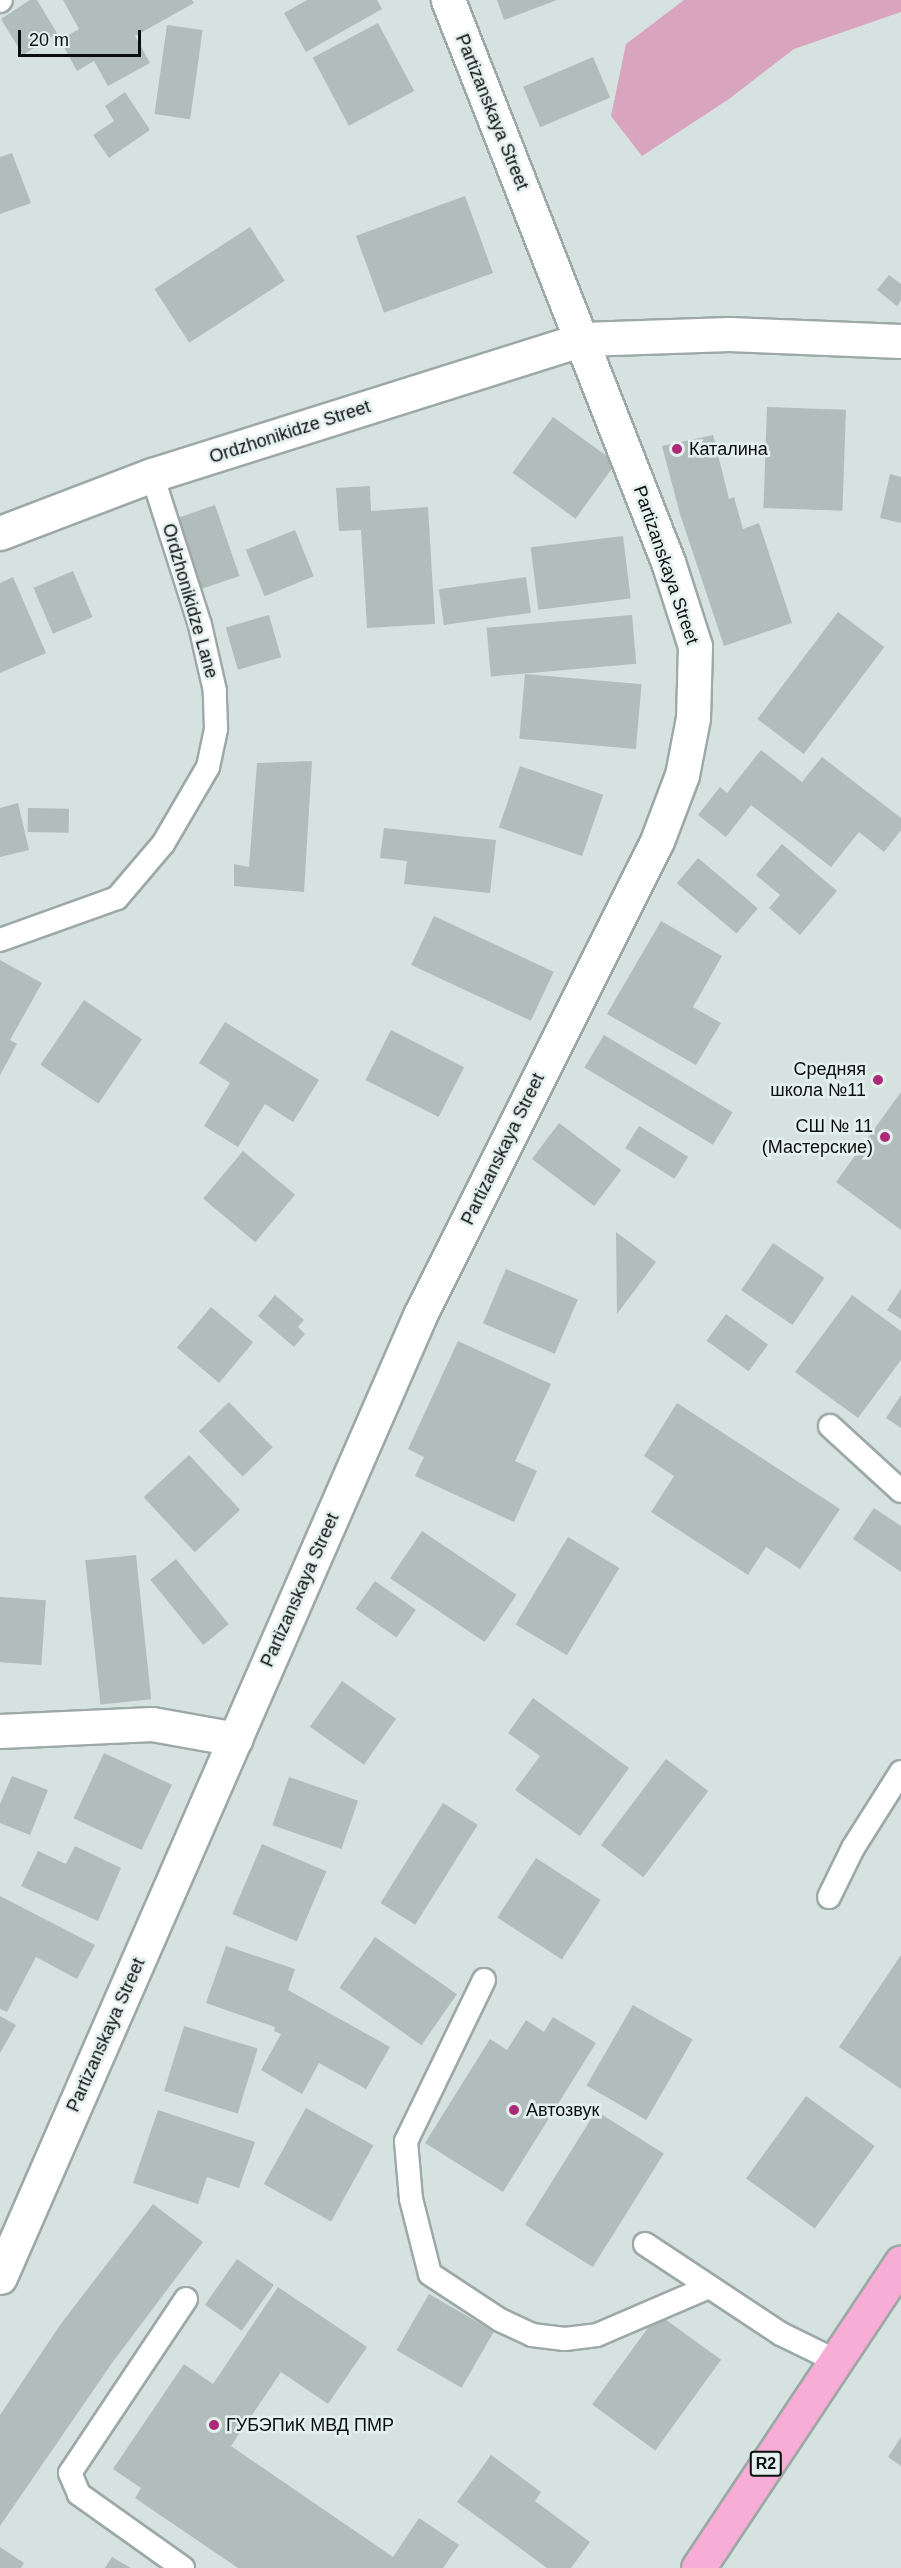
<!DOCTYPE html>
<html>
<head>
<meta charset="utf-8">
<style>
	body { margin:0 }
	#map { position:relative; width:901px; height:2568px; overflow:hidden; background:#d6e2df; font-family:Helvetica,sans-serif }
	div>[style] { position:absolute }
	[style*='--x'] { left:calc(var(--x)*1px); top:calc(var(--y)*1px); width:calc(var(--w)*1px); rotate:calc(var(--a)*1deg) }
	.green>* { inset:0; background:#d9a5be }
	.building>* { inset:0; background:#b1bdba; transform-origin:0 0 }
	.roads { filter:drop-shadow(2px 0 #9da9a6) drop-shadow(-2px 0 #9da9a6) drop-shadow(0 2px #9da9a6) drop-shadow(0 -2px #9da9a6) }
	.lane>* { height:22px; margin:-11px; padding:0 11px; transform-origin:11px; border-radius:11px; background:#fff }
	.street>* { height:33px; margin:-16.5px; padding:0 16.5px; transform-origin:16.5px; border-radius:16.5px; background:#fff }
	.primary>* { height:33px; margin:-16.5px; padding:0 16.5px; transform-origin:16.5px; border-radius:16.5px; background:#f8add6 }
	.dots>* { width:16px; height:16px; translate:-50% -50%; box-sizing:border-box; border:3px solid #e3f0ed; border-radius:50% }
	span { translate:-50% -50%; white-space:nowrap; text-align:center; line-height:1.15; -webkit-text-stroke:5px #e3f0ed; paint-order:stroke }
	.shield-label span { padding:2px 4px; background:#e3f0ed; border:2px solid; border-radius:4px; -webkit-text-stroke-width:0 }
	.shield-label { font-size:16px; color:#0a0e0d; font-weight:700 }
	.street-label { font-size:18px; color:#0a0e0d }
	.poi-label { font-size:18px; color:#0a0e0d }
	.left { translate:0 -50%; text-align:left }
	.right { translate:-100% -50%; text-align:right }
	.scale { position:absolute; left:18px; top:30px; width:123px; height:27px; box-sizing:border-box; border:3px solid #0a0e0d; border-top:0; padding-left:8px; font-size:18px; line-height:21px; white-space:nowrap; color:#0a0e0d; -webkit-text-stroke:4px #e3f0ed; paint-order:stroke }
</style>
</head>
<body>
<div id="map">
	<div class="green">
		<i style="clip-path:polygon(684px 0,901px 0,901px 12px,794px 49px,729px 99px,642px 156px,611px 116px,626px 44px)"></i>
	</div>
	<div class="building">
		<i style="clip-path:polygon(30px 0,37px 0,57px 33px,23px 55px,1px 19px)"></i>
		<i style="clip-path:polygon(63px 0,192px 0,194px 3px,135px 36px,150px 63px,108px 86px,94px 61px,77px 71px,60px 40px,79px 29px)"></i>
		<i style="clip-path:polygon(307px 0,377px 0,382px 9px,306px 52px,284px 13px)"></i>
		<i style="clip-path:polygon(497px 0,557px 0,504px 20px)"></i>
		<i style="left:378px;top:23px;width:77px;height:74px;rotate:62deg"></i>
		<i style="left:167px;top:25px;width:36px;height:90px;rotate:8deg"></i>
		<i style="left:593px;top:57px;width:44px;height:76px;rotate:67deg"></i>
		<i style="clip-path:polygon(125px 92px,150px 130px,109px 158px,93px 135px,114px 121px,105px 106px)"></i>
		<i style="clip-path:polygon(12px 153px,31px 203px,0 214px,0 157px)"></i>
		<i style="left:465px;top:196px;width:82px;height:116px;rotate:70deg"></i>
		<i style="left:250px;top:227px;width:64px;height:114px;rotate:57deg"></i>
		<i style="clip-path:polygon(889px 275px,901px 284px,901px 300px,897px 306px,877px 290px)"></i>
		<i style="left:767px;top:407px;width:79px;height:101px;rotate:2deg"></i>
		<i style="left:553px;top:417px;width:78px;height:69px;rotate:36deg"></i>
		<i style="clip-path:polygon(713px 435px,729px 499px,734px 497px,743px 529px,759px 523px,792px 623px,724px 646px,680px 514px,662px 446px)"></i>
		<i style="clip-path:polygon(890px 474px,901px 477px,901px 523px,880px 518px)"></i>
		<i style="clip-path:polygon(370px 486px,371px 511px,428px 507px,435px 624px,367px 628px,361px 530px,339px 531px,336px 488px)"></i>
		<i style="left:215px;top:505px;width:75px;height:42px;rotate:71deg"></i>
		<i style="left:295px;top:530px;width:50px;height:53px;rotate:68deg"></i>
		<i style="left:623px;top:536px;width:63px;height:93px;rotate:83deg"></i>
		<i style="left:73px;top:571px;width:50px;height:43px;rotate:67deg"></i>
		<i style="clip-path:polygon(13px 577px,46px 653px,0 673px,0 583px)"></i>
		<i style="left:526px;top:577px;width:36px;height:88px;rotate:82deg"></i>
		<i style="left:838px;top:612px;width:58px;height:134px;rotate:37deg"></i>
		<i style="left:269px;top:615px;width:44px;height:45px;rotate:74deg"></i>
		<i style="left:632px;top:615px;width:49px;height:146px;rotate:85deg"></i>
		<i style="left:525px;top:674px;width:117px;height:65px;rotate:5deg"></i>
		<i style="clip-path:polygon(761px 750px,802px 782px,822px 757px,901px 818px,901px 830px,884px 852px,859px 832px,831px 867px,751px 805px,726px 837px,698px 815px,720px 787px,727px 793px)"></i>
		<i style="clip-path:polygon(312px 761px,304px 892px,234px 886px,234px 864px,249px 867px,257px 763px)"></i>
		<i style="left:520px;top:766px;width:88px;height:65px;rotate:19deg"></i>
		<i style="clip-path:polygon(18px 803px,29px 850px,0 857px,0 808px)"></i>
		<i style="left:28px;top:808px;width:41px;height:24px;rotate:1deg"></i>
		<i style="clip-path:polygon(384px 828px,496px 840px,490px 893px,404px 884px,407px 861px,380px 858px)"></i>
		<i style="clip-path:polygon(782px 844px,837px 891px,800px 935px,769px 908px,780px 895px,756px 875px)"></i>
		<i style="left:698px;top:858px;width:78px;height:33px;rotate:40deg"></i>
		<i style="left:434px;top:916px;width:132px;height:54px;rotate:25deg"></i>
		<i style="clip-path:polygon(661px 921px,722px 956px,693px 1007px,721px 1023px,696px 1065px,607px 1014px)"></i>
		<i style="clip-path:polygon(0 960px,42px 983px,10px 1040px,17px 1044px,0 1075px)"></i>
		<i style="left:84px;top:1000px;width:70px;height:78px;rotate:34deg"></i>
		<i style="clip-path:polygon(225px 1022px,319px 1080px,293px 1122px,265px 1104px,238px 1147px,204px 1126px,230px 1083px,199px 1063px)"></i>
		<i style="left:391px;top:1030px;width:82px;height:56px;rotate:27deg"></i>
		<i style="left:604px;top:1035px;width:150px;height:38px;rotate:31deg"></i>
		<i style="clip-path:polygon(901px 1092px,901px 1230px,836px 1182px)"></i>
		<i style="left:559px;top:1123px;width:78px;height:45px;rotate:37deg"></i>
		<i style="left:639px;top:1126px;width:58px;height:26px;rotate:32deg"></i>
		<i style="left:243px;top:1151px;width:68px;height:62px;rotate:40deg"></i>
		<i style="clip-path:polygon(616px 1232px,656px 1262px,617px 1314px)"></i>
		<i style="left:773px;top:1243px;width:62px;height:57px;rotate:34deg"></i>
		<i style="left:506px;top:1269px;width:78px;height:59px;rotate:23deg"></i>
		<i style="clip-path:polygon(901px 1289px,901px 1319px,887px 1310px)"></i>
		<i style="clip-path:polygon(275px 1295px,304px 1320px,298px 1327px,305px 1334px,294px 1347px,258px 1316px)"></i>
		<i style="clip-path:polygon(852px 1295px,901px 1331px,901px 1360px,858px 1418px,795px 1372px)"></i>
		<i style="left:211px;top:1307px;width:55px;height:53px;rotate:40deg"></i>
		<i style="left:726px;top:1314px;width:52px;height:33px;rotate:36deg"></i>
		<i style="clip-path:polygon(458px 1341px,551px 1384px,515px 1461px,537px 1471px,514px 1522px,415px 1476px,424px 1457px,408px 1449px)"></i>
		<i style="clip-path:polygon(901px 1395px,901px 1428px,886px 1418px)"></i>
		<i style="left:229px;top:1402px;width:63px;height:42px;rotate:46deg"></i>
		<i style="clip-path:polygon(677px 1403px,840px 1509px,800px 1569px,766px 1547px,748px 1575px,651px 1512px,674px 1476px,644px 1456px)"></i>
		<i style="left:189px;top:1455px;width:75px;height:62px;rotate:47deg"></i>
		<i style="clip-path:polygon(874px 1508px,901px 1526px,901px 1572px,853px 1539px)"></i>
		<i style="left:422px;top:1531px;width:114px;height:57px;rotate:34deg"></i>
		<i style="left:568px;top:1537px;width:60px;height:102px;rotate:31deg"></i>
		<i style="left:136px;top:1555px;width:145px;height:51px;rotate:84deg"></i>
		<i style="left:176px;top:1559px;width:84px;height:33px;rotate:51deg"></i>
		<i style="left:375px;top:1581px;width:50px;height:34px;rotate:35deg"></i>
		<i style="left:0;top:1597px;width:46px;height:65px;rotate:4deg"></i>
		<i style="left:342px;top:1681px;width:66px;height:56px;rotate:35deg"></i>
		<i style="clip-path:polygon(533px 1698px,629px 1768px,580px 1836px,515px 1790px,540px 1756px,508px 1733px)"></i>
		<i style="left:104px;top:1753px;width:75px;height:72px;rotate:25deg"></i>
		<i style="left:666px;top:1759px;width:53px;height:108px;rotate:37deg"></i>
		<i style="clip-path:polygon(12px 1776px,48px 1790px,30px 1835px,0 1823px,0 1804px)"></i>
		<i style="left:289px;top:1777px;width:73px;height:51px;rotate:19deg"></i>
		<i style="left:443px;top:1803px;width:41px;height:118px;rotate:32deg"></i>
		<i style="left:262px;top:1844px;width:70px;height:76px;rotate:23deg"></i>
		<i style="clip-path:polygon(75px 1846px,121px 1868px,98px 1921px,21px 1886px,38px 1851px,66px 1864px)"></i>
		<i style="left:536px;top:1858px;width:77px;height:71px;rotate:33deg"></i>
		<i style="clip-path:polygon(0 1896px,95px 1945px,77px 1979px,36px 1957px,7px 2012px,0 2009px)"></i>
		<i style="left:375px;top:1937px;width:100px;height:62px;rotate:35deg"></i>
		<i style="clip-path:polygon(226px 1946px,295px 1969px,288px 1990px,390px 2047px,366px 2089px,319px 2063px,302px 2094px,261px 2070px,281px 2034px,274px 2031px,275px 2027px,206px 2003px)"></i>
		<i style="clip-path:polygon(901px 1955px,901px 2089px,839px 2047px)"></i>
		<i style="left:633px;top:2005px;width:69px;height:93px;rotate:30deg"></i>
		<i style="clip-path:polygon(0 2016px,16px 2025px,0 2053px)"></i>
		<i style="clip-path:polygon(553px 2017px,596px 2043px,503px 2192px,425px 2143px,490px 2039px,507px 2050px,526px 2020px,544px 2032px)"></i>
		<i style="left:184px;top:2026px;width:77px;height:68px;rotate:17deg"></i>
		<i style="left:806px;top:2096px;width:85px;height:102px;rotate:36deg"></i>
		<i style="left:306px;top:2108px;width:77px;height:87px;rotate:29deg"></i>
		<i style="clip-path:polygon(158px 2110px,255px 2142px,239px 2188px,207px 2177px,198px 2204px,133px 2183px)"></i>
		<i style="left:596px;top:2111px;width:80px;height:134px;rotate:32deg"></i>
		<i style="clip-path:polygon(153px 2204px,203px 2242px,112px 2363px,0 2526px,0 2415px,60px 2325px)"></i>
		<i style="left:237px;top:2259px;width:45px;height:56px;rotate:35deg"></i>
		<i style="clip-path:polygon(278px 2287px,367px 2347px,328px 2404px,281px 2372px,231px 2446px,393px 2557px,419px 2518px,459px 2545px,443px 2568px,238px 2568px,135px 2498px,141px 2488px,113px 2469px,184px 2364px,213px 2384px)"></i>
		<i style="left:429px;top:2294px;width:75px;height:65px;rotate:30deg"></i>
		<i style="left:658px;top:2314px;width:78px;height:112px;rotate:36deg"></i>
		<i style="clip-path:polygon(901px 2437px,901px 2466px,888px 2457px)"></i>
		<i style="clip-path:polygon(491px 2455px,541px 2492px,535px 2501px,590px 2542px,571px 2568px,547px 2568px,457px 2502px)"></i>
		<i style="clip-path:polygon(0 2547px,24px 2563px,21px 2568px,0 2568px)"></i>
		<i style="clip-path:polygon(112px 2557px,131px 2568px,105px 2568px)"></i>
	</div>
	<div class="roads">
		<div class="lane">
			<i style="--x:0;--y:1;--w:1;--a:-45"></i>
			<i style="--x:0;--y:940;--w:124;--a:-19.7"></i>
			<i style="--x:117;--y:898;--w:71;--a:-49.6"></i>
			<i style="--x:163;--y:844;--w:89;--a:-59.7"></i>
			<i style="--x:208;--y:767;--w:40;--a:-78"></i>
			<i style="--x:216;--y:728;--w:37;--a:-92"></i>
			<i style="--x:215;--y:691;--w:68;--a:-102.8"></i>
			<i style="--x:200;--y:625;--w:157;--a:-107.7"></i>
			<i style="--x:830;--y:1426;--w:96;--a:42.5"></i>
			<i style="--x:829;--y:1897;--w:55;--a:-63.9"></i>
			<i style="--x:853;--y:1848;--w:90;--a:-57.7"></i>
			<i style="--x:484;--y:1980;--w:179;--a:115.8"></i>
			<i style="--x:406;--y:2141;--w:58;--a:85.1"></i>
			<i style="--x:411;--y:2199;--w:77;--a:75.8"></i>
			<i style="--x:430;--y:2274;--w:84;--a:33.3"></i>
			<i style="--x:500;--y:2320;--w:35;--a:25"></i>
			<i style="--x:532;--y:2335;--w:33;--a:7"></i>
			<i style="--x:565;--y:2339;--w:32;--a:-7"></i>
			<i style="--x:597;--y:2335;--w:122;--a:-23.2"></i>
			<i style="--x:645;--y:2244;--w:163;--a:33.5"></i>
			<i style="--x:781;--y:2334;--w:59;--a:26.1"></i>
			<i style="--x:183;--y:2568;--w:128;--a:-144.6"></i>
			<i style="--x:79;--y:2494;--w:23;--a:-113"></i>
			<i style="--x:70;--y:2473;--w:209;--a:-56.3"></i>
		</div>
		<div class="street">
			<i style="--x:0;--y:533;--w:163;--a:-20.9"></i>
			<i style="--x:152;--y:475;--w:452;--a:-17.5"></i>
			<i style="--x:583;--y:339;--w:146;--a:-2"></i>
			<i style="--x:729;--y:334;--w:172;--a:2.3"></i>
			<i style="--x:0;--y:1731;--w:152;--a:-2.6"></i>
			<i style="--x:152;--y:1724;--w:85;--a:10.1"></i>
			<i style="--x:0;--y:2277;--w:1050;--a:-66.41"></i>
			<i style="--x:420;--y:1315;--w:530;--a:-63.43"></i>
			<i style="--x:657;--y:841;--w:71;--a:-69.3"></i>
			<i style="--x:682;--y:775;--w:58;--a:-79.1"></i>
			<i style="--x:693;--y:718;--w:72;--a:-88.4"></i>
			<i style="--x:695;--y:646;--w:88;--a:-107.8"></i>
			<i style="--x:668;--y:562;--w:604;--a:-111.38"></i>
		</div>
		<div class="primary">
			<i style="--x:698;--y:2568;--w:367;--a:-56.4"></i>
		</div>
	</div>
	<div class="dots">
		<i style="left:677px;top:449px;background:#ac2b79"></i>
		<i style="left:878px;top:1080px;background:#ac2b79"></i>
		<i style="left:885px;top:1137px;background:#ac2b79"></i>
		<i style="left:514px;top:2110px;background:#ac2b79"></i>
		<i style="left:214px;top:2425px;background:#ac2b79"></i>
	</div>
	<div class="shield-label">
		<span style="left:766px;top:2464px">R2</span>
	</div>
	<div class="street-label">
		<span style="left:492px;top:112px;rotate:68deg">Partizanskaya Street</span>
		<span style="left:290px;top:432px;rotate:-18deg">Ordzhonikidze Street</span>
		<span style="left:666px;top:565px;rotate:71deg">Partizanskaya Street</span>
		<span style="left:190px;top:601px;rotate:74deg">Ordzhonikidze Lane</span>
		<span style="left:503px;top:1149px;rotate:-64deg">Partizanskaya Street</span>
		<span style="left:300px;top:1590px;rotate:-66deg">Partizanskaya Street</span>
		<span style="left:106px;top:2035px;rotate:-66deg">Partizanskaya Street</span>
	</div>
	<div class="poi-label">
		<span class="left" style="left:689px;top:449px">Каталина</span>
		<span class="right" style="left:866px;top:1080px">Средняя<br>школа №11</span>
		<span class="right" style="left:873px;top:1137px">СШ № 11<br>(Мастерские)</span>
		<span class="left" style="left:526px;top:2110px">Автозвук</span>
		<span class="left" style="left:226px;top:2425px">ГУБЭПиК МВД ПМР</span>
	</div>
	<div class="scale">20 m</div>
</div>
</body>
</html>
